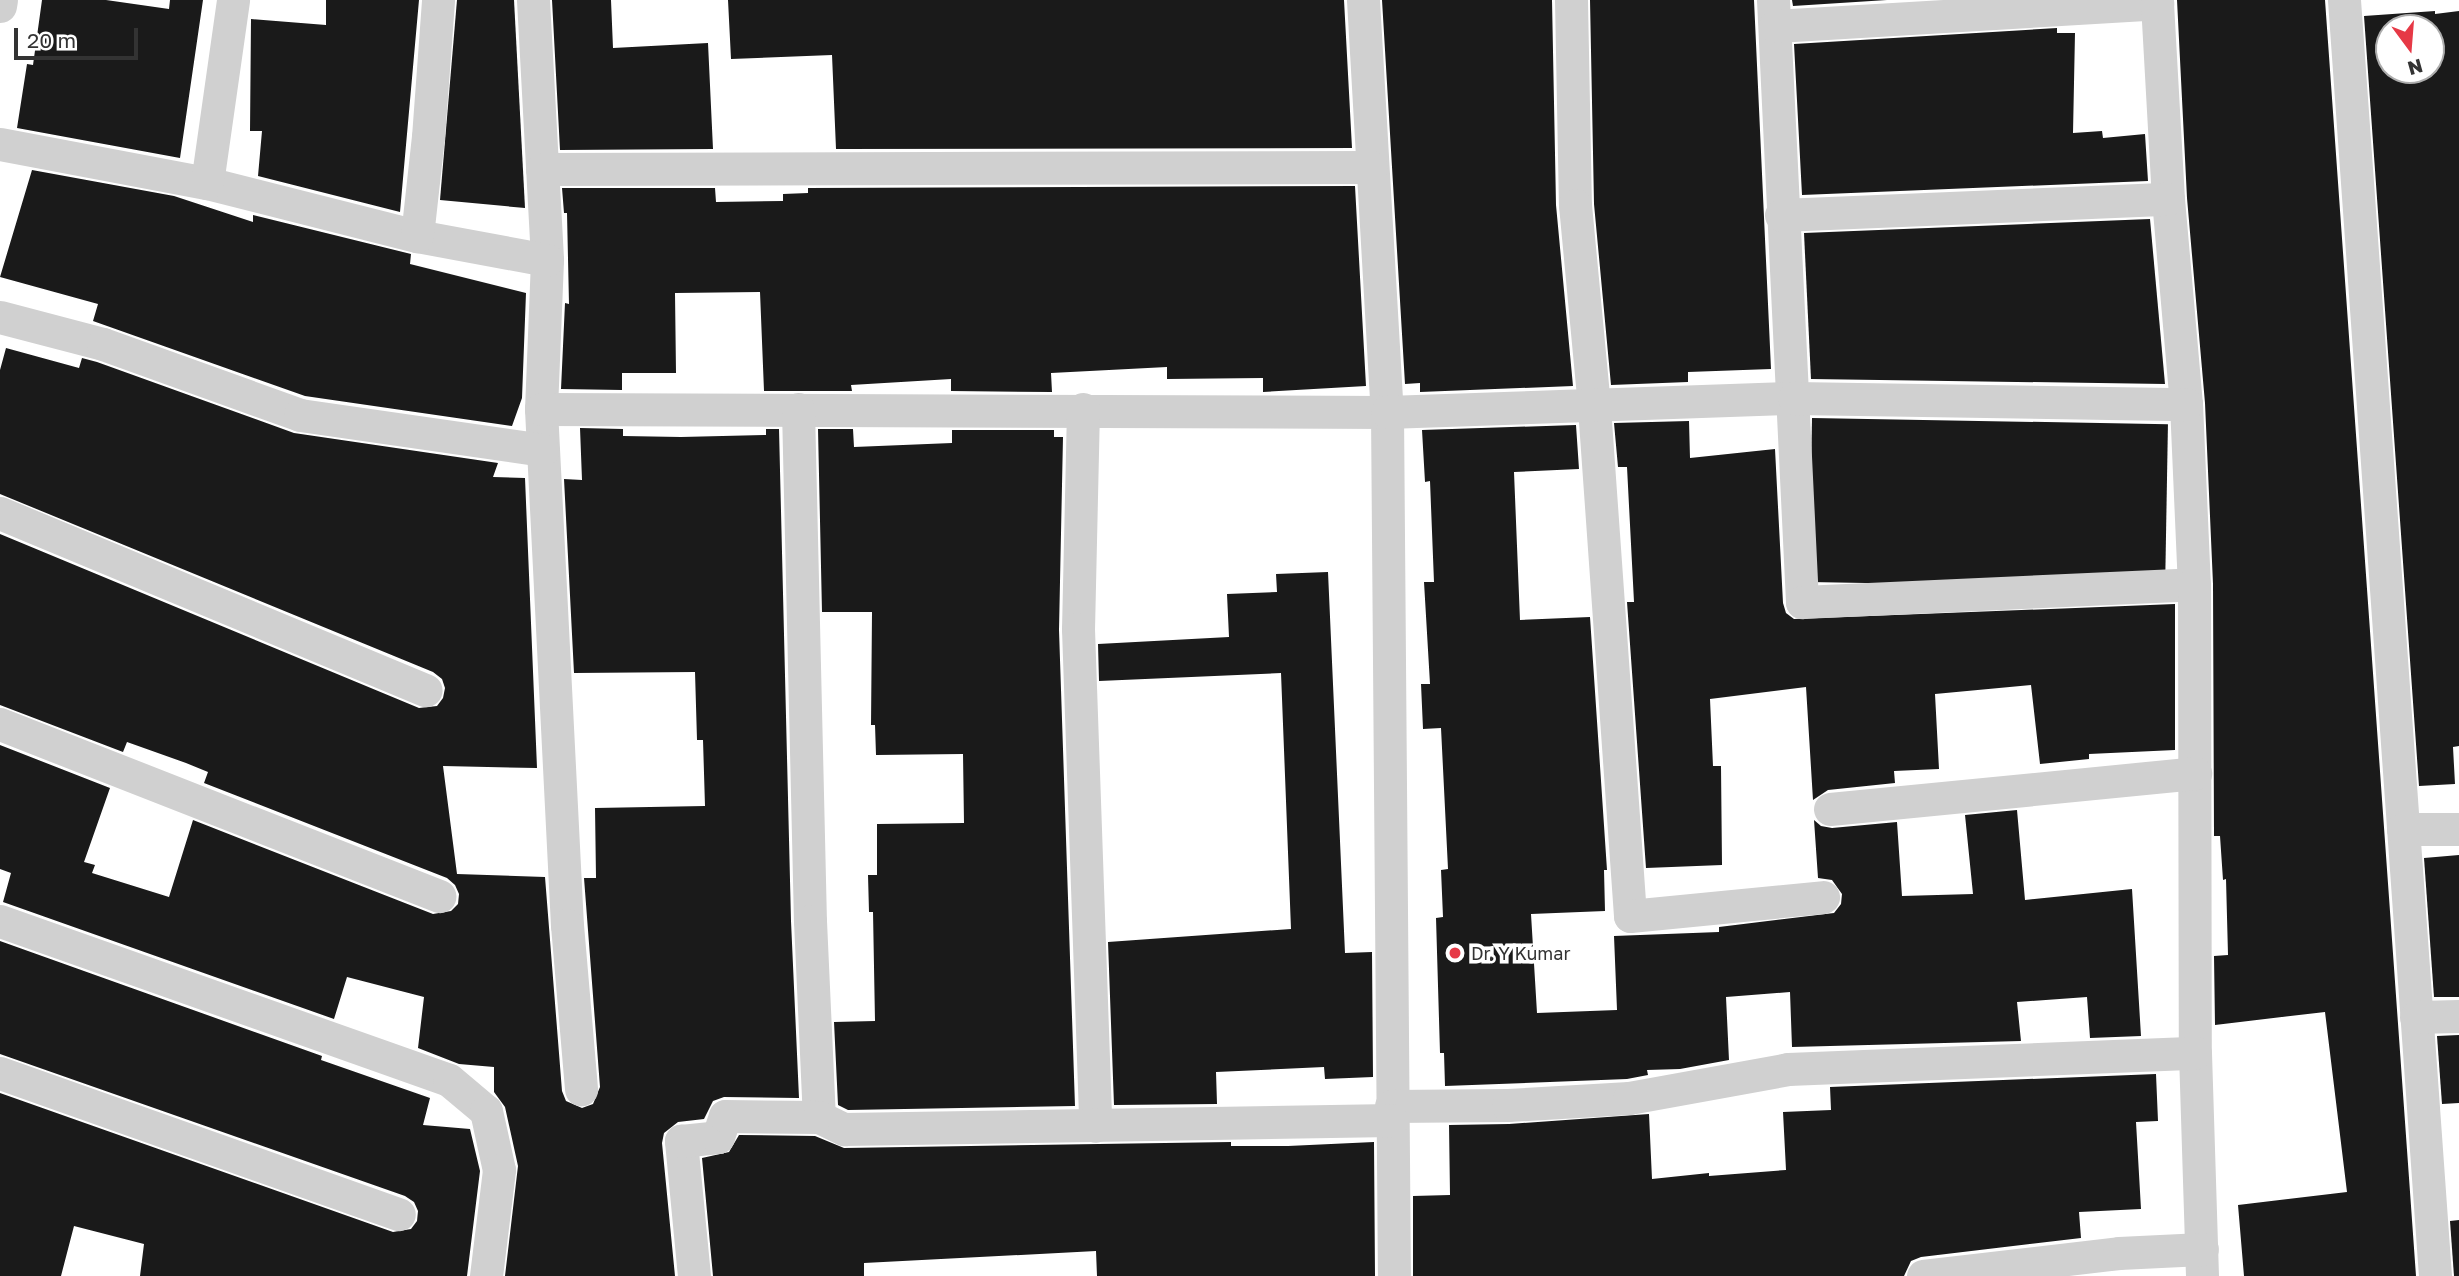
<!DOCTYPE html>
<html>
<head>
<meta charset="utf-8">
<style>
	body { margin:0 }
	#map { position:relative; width:2459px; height:1276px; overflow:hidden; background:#fff; font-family:"Golos Text",sans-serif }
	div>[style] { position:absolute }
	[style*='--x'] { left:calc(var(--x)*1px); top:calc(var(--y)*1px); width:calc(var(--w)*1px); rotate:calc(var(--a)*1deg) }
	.building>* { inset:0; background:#1a1a1a; transform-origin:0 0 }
	.street>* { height:33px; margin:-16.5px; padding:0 16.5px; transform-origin:16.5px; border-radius:16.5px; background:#d0d0d0 }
	.dots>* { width:19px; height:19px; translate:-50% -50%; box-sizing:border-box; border:4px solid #fff; border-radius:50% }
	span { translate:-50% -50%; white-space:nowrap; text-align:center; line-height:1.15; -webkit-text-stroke:7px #fff; paint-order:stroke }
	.poi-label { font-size:18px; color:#333 }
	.left { translate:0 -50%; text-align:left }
	.north { position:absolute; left:2375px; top:14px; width:70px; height:70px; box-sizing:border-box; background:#fff; border:2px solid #adadad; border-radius:50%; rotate:164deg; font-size:19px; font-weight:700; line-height:28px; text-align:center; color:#333 }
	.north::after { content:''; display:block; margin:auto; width:24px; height:32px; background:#e63946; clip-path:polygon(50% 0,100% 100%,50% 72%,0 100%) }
	.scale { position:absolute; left:14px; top:28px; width:124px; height:32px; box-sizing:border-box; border:4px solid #333; border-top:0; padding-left:9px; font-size:21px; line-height:24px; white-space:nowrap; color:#333; -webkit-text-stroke:5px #fff; paint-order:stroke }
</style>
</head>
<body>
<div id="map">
	<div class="building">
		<i style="clip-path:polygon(42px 0,106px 0,169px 9px,170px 0,203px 0,180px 158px,17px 128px,27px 64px,33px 65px)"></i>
		<i style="clip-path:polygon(326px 0,419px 0,400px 212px,258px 176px,262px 131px,250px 131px,251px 19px,326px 25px)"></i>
		<i style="clip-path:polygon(457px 0,514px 0,525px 208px,440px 200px)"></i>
		<i style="clip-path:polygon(552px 0,611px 0,613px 48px,708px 43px,713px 149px,560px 150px)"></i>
		<i style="clip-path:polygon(728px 0,1344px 0,1352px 148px,836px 149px,832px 55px,731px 59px)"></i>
		<i style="clip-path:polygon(1382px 0,1552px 0,1556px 205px,1573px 386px,1420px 392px,1420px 383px,1405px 384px)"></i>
		<i style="clip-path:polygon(1590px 0,1754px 0,1771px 369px,1688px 372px,1688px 382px,1611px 385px,1594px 204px)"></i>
		<i style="clip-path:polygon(1792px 0,1887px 0,1793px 6px)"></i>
		<i style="clip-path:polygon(2177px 0,2325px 0,2416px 1276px,2244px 1276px,2238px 1205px,2347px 1192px,2325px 1012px,2215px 1025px,2214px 956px,2228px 955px,2226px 879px,2223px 880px,2220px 836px,2214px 836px,2213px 584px,2205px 403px,2187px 198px)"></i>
		<i style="clip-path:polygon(evenodd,2435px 11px,2435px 14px,2459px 11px,2459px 746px,2453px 747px,2455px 784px,2419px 786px,2364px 16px,2435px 11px,2389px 28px,2431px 28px,2431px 70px,2389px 70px,2389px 28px)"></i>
		<i style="clip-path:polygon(2057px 28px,2057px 33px,2075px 33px,2073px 133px,2102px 131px,2103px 138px,2145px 134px,2148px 181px,1802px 195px,1794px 44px)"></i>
		<i style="clip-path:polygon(32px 170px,174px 196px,253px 222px,253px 215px,411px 254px,410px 264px,526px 293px,522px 398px,512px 426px,305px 396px,93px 321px,98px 304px,0 277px)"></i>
		<i style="clip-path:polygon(1355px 186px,1366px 386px,1263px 392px,1263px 378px,1167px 379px,1167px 367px,1051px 373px,1052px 392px,951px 391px,951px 379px,851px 385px,852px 391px,764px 391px,760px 292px,675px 293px,676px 373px,622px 373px,622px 390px,561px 389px,565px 303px,569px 304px,567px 213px,564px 213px,562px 188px,715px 188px,716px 202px,783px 201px,783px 194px,808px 193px,808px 188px)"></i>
		<i style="clip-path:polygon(2150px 219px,2165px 384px,1811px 379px,1804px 233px)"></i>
		<i style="clip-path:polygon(6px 348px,79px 368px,82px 358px,97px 362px,294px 433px,498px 463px,493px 477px,525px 478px,537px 768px,443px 766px,457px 874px,545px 877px,562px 1091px,566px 1101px,582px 1108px,593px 1104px,600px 1087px,584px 878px,596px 878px,595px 808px,705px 806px,703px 740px,697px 740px,695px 672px,574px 673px,564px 479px,582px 480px,580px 428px,623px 429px,623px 436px,681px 437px,766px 435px,766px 429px,779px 429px,791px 921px,799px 1098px,724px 1097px,713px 1101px,704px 1119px,678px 1122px,664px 1133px,662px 1143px,675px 1276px,505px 1276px,518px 1166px,505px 1107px,494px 1092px,494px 1067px,459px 1064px,418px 1048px,424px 997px,347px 977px,334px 1019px,3px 902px,11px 873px,0 869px,0 745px,110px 788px,84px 862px,95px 865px,92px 873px,169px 897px,193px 820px,433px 914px,451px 911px,458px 904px,459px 894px,455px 885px,447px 878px,204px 783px,208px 772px,186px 763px,127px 742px,123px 752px,0 705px,0 534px,419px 708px,437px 706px,443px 698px,445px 688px,442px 679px,433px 672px,0 494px,0 370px)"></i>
		<i style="left:1812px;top:418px;width:356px;height:164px;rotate:1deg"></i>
		<i style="clip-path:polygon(1689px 421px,1690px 458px,1775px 449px,1783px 603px,1786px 613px,1794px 619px,2175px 604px,2175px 750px,2089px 754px,2089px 759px,2040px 764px,2031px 685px,1935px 694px,1939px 769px,1894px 771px,1895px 783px,1828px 790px,1813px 800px,1806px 687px,1710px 699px,1713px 766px,1721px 766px,1722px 865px,1646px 868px,1627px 602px,1634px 602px,1627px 467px,1618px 467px,1614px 423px)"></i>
		<i style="clip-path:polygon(1576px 425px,1579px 469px,1514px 472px,1520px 620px,1590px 617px,1607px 870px,1604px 870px,1605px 911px,1531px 914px,1537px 1013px,1617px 1010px,1614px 936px,1719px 932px,1719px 927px,1834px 913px,1841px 904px,1842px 894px,1832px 880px,1818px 878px,1814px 820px,1821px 826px,1832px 828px,1897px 822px,1902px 896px,1973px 894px,1965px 815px,2017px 810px,2025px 900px,2132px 889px,2141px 1036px,2090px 1038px,2087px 997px,2017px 1002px,2021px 1041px,1792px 1047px,1790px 992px,1726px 997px,1729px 1060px,1680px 1069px,1647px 1070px,1648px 1075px,1627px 1079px,1445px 1086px,1444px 1053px,1440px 1053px,1436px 918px,1443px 917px,1441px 870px,1448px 869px,1441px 728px,1423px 729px,1421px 684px,1430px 684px,1424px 582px,1434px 582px,1430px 481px,1425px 482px,1422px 430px)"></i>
		<i style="clip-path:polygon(818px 429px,853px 429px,854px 447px,952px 443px,952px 430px,1054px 430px,1054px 437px,1063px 437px,1059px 630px,1075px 1106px,848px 1110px,838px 1105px,834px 1022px,875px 1021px,873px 912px,869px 912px,868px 875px,877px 875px,877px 824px,964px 823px,963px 754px,876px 755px,875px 725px,871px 725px,872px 612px,822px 612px)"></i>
		<i style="clip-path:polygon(1328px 572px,1345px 953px,1372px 952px,1373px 1077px,1325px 1079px,1324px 1067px,1216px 1072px,1217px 1104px,1114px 1105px,1108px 942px,1291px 929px,1281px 673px,1099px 681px,1098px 644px,1229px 637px,1227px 594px,1277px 592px,1276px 574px)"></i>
		<i style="clip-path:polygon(2459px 855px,2459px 997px,2434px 997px,2424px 858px)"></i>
		<i style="clip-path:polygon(0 941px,322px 1056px,321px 1060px,430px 1098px,423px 1125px,470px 1129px,480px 1171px,467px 1276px,140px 1276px,144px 1244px,74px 1226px,61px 1276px,0 1276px,0 1093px,393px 1232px,411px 1229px,417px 1221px,418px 1211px,414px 1202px,405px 1196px,0 1054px)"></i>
		<i style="clip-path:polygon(2459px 1035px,2459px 1103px,2442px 1104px,2437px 1036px)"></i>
		<i style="clip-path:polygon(2156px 1074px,2158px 1121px,2136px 1122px,2141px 1209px,2079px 1212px,2081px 1238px,1921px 1257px,1911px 1261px,1904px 1276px,1413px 1276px,1413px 1196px,1450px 1195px,1449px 1125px,1509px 1124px,1649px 1114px,1652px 1179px,1709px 1173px,1709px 1176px,1786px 1170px,1783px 1112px,1831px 1110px,1830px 1087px)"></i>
		<i style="clip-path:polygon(739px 1135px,815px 1136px,844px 1148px,1231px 1142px,1231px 1146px,1288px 1146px,1374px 1142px,1375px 1276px,1097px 1276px,1096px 1251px,864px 1263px,864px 1276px,713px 1276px,702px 1158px,729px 1152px)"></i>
		<i style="clip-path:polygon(2459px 1220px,2459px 1276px,2454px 1276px,2450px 1221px)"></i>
	</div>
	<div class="street">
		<i style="--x:533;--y:0;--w:260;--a:86.9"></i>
		<i style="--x:547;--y:260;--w:149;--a:92.3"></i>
		<i style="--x:541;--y:409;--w:517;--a:87.12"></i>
		<i style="--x:567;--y:925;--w:165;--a:85.1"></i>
		<i style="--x:1363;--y:0;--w:413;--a:86.7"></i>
		<i style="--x:1387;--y:412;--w:864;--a:89.54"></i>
		<i style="--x:1571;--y:0;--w:205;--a:88.9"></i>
		<i style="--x:1575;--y:205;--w:203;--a:84.6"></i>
		<i style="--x:1594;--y:407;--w:510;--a:85.95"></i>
		<i style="--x:1630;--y:916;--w:194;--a:-5.6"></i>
		<i style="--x:1773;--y:0;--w:603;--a:87.24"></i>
		<i style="--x:1802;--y:602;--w:392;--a:-2.6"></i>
		<i style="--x:2344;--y:0;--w:1279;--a:85.92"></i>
		<i style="--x:0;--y:6;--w:6;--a:-81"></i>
		<i style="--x:1775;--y:26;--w:383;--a:-3.4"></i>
		<i style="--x:2157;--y:3;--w:196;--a:86.8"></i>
		<i style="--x:2168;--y:199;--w:206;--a:85"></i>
		<i style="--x:2186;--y:404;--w:180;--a:87.5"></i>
		<i style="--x:2194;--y:584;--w:469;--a:89.9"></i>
		<i style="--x:2195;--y:1053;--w:223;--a:88.2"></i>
		<i style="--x:0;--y:144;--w:211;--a:10.7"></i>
		<i style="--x:207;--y:183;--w:217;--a:14.2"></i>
		<i style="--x:417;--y:236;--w:132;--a:10.5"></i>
		<i style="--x:542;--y:169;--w:829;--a:-0.14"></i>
		<i style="--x:207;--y:183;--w:185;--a:-81.9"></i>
		<i style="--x:1781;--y:215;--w:387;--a:-2.4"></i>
		<i style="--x:417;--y:236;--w:100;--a:-83.7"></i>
		<i style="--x:428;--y:137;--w:137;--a:-85.8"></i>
		<i style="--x:0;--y:317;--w:106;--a:14.7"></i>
		<i style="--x:103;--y:344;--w:209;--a:19.8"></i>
		<i style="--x:300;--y:415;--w:245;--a:8.2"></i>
		<i style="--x:541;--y:409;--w:846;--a:0.2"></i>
		<i style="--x:1387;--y:412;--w:407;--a:-2"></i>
		<i style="--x:1794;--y:398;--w:392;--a:0.9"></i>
		<i style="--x:798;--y:409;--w:512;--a:88.66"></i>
		<i style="--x:810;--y:921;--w:196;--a:87.4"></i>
		<i style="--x:1083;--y:409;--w:220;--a:91.3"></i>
		<i style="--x:1078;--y:629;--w:497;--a:88"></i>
		<i style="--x:0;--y:513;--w:461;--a:22.6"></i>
		<i style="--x:0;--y:724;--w:472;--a:21.4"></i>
		<i style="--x:1830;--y:809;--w:367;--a:-5.6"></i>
		<i style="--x:2403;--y:829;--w:56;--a:0"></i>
		<i style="--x:0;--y:921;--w:476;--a:19.5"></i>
		<i style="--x:449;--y:1080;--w:48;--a:40"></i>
		<i style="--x:486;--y:1111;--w:60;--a:77.6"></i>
		<i style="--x:499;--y:1170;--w:107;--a:97"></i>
		<i style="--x:2416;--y:1017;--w:43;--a:-1.3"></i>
		<i style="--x:0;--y:1073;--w:423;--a:19.5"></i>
		<i style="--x:1391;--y:1106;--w:117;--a:-0.5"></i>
		<i style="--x:1508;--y:1105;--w:121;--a:-3.3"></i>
		<i style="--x:1629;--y:1098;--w:162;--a:-10.3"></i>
		<i style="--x:1788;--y:1069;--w:407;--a:-2.3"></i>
		<i style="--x:694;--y:1276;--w:136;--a:-95.5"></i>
		<i style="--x:681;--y:1141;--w:37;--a:-6"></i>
		<i style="--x:718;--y:1137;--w:22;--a:-72"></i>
		<i style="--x:725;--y:1116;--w:94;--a:0.6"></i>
		<i style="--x:819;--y:1117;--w:28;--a:26"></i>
		<i style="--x:844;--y:1129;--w:548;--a:-0.94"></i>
		<i style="--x:1923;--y:1276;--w:197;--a:-6.7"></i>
		<i style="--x:2119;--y:1253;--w:83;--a:-2.8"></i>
	</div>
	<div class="dots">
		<i style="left:1455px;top:953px;background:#e63946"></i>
	</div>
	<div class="poi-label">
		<span class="left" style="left:1471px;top:953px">Dr. Y Kumar</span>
	</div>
	<div class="north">N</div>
	<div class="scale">20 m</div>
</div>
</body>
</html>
